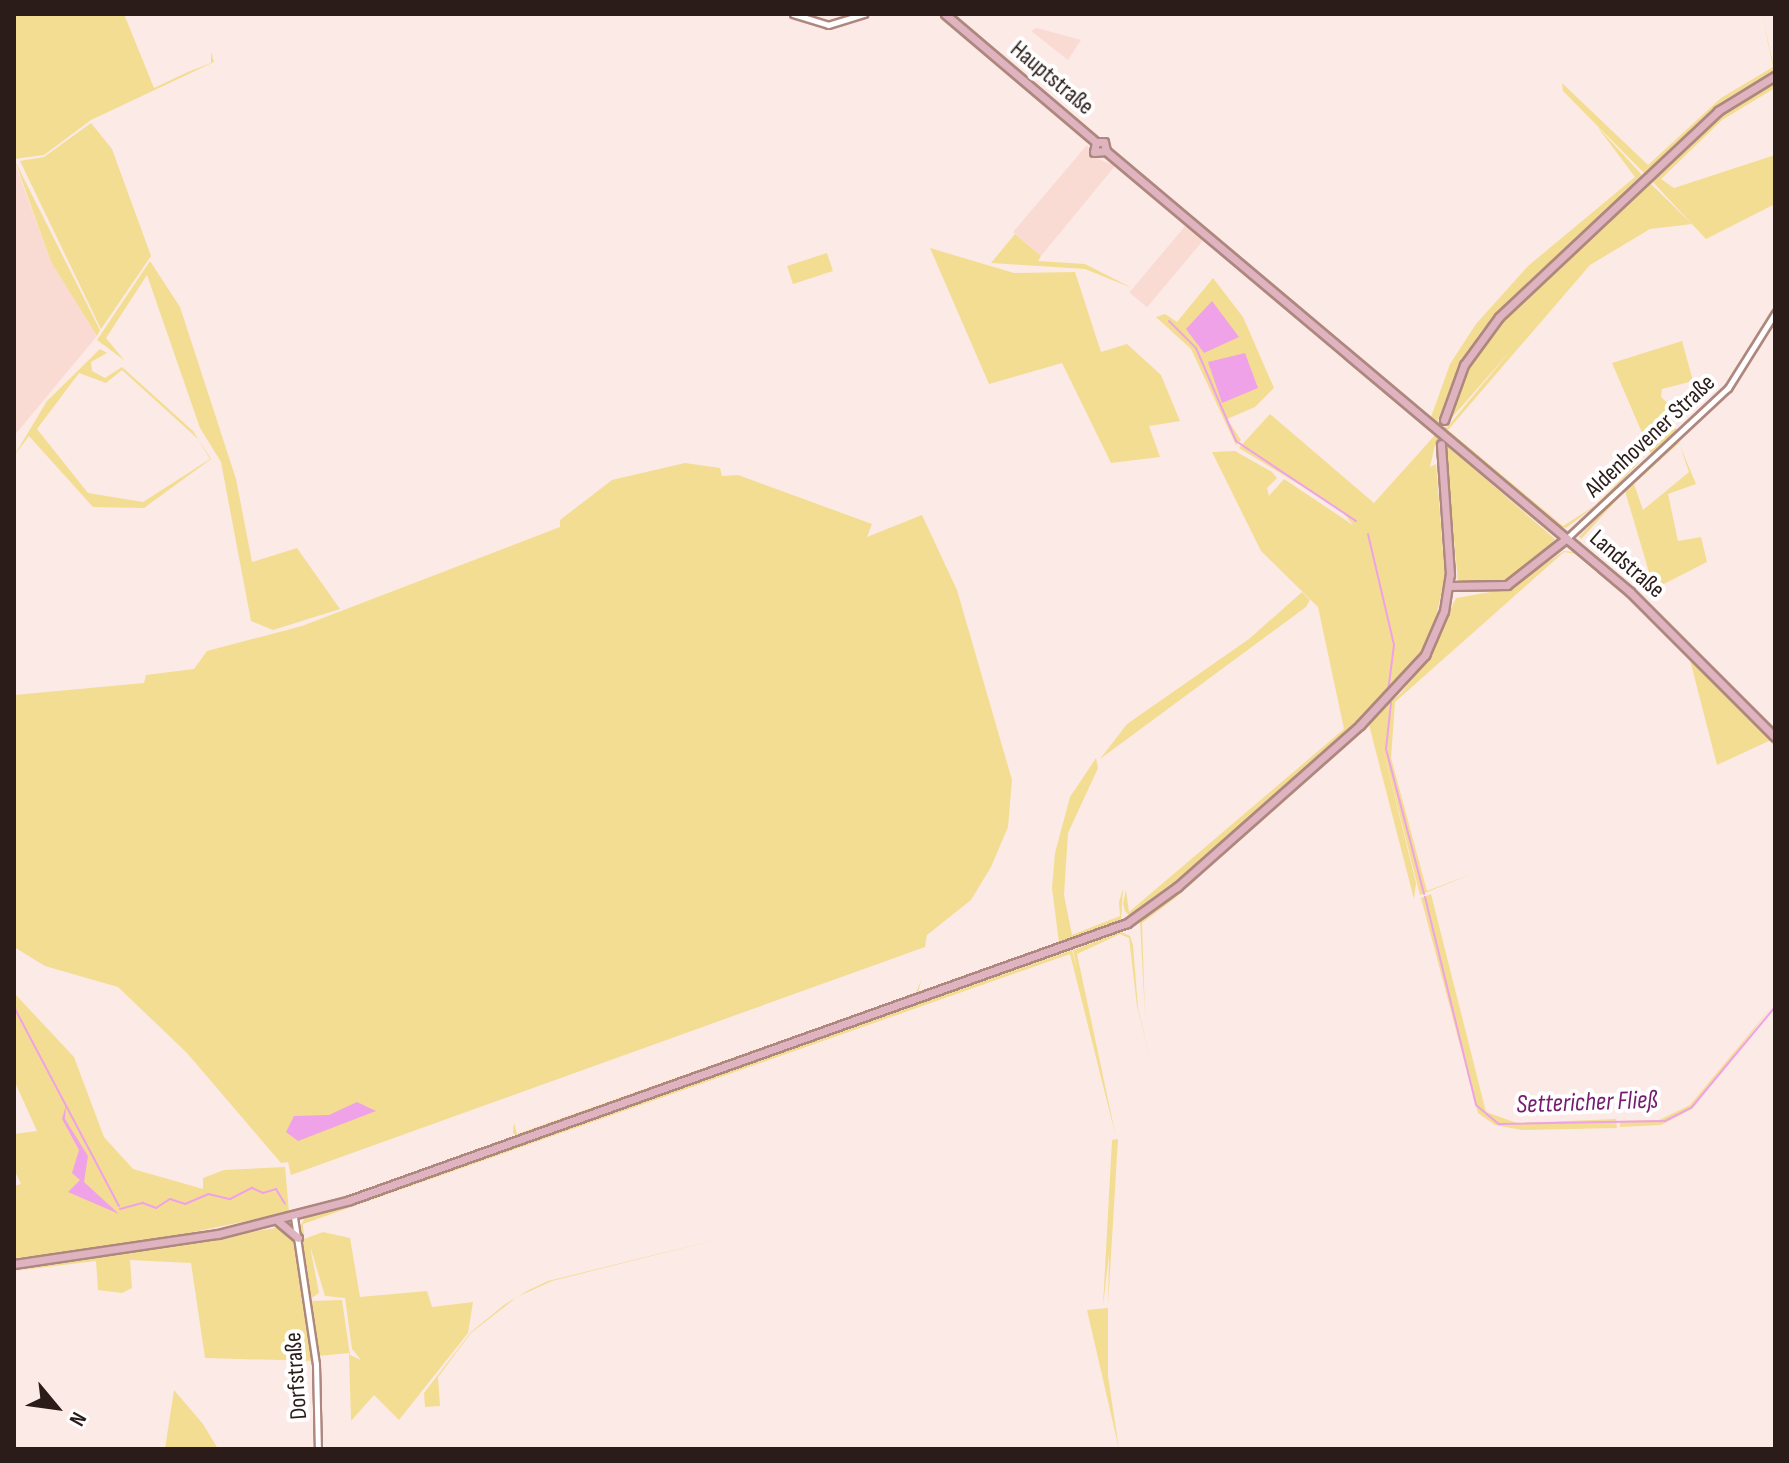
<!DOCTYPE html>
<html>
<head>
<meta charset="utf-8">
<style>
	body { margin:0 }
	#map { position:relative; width:1789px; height:1463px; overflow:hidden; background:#fceae6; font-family:"Sofia Sans Condensed",sans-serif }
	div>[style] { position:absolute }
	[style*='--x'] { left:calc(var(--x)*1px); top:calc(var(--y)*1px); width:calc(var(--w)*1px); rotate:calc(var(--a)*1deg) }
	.built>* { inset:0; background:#fadbd4; transform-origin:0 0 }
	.green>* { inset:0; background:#f3dd92; transform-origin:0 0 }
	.water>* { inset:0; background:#efa2e7 }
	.stream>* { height:2px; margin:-1px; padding:0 1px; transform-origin:1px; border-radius:1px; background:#efa2e7 }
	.major-tunnel>* { height:7px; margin-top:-3.5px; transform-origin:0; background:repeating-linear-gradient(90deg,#d2c1bd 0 7px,transparent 0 10.5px) }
	.roads { filter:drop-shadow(2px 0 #ae877e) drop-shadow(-2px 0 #ae877e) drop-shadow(0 2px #ae877e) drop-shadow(0 -2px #ae877e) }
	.minor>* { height:5px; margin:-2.5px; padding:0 2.5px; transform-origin:2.5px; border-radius:2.5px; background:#fff }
	.major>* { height:7px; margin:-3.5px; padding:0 3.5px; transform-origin:3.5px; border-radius:3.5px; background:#dfb4c0 }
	span { translate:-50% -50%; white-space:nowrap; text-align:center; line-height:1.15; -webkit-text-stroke:8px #fff; paint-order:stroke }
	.street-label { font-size:24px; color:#2b1c19 }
	.water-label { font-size:26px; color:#751c70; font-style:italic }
	.frame { position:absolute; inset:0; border:16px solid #2b1c19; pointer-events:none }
	.north { position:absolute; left:16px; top:1367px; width:80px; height:80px; -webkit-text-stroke:6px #fff; paint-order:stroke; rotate:119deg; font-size:22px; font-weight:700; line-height:32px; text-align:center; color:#2b1c19 }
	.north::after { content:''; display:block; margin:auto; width:28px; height:36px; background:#2b1c19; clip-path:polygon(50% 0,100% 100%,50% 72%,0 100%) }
</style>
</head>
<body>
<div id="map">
	<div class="built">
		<i style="clip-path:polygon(1037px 28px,1081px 40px,1068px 60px,1031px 31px)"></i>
		<i style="clip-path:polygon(1087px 145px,1092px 156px,1115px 166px,1041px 256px,1013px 232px)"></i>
		<i style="clip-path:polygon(14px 161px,51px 262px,97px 336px,14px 436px)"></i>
		<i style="left:1186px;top:225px;width:23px;height:88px;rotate:40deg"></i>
	</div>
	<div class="green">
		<i style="clip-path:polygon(14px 14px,124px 14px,154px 88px,188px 72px,211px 63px,211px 52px,214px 62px,91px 120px,44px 155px,14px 159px)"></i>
		<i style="clip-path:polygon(1762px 14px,1775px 72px,1731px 96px,1645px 174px,1563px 91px,1562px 83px,1648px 165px,1721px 98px,1773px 67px)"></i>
		<i style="clip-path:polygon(1775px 80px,1775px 88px,1722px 120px,1661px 179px,1674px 188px,1775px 155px,1775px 204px,1706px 239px,1650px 179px,1720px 114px)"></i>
		<i style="clip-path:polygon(91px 123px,112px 149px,151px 256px,101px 329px,20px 161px,44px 157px)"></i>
		<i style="clip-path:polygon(1596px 125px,1642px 175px,1482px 330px,1460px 364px,1437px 422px,1451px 413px,1472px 358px,1500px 321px,1648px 181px,1692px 224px,1650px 229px,1590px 265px,1448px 430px,1563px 526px,1596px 505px,1648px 452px,1607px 497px,1566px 528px,1558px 526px,1444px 431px,1511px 350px,1442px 429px,1340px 343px,1431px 417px,1450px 364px,1476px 324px,1528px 266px,1635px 177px)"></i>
		<i style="clip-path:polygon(15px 161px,100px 330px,97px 336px,51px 262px)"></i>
		<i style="clip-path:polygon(1015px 234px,1041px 256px,1038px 261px,1085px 264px,1132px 288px,1085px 269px,991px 263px)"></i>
		<i style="clip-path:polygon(930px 248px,1014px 273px,1075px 272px,1101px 352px,1127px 344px,1161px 375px,1180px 421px,1149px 426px,1160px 457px,1111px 463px,1062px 363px,989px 384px)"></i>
		<i style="left:827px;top:253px;width:19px;height:42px;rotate:72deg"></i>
		<i style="clip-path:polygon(150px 261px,180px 307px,236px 479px,252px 562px,297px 548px,340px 609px,273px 630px,251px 621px,221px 462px,200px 428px,147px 275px,106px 338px,124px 360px,97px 340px)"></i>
		<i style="clip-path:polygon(1213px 278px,1243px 317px,1274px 388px,1255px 407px,1227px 419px,1241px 440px,1236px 445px,1191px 349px,1156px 317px,1165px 314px,1177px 322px)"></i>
		<i style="clip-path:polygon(1682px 341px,1693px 381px,1662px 389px,1661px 397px,1677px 412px,1673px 425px,1679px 432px,1652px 456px,1612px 363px)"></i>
		<i style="clip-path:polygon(evenodd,100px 349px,107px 353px,91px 362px,92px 371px,105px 378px,122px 367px,193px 431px,211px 459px,144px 508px,93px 507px,29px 436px,14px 456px,47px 401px,100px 349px,122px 370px,198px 439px,210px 459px,143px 502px,88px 493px,37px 429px,79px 373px,106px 383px,122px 370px)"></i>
		<i style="clip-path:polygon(1270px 414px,1374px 503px,1435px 435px,1555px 539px,1537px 561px,1506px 582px,1458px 581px,1445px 446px,1435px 445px,1430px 467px,1436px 464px,1445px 576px,1433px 631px,1418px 660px,1396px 686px,1193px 868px,1129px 915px,1125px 911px,1123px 904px,1126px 890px,1129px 912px,1344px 729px,1318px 607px,1261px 551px,1212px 452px,1235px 451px,1272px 472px,1277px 478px,1267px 488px,1269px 496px,1284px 479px,1353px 525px,1341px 510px,1239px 448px)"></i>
		<i style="clip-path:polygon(evenodd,1678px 441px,1696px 484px,1668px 494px,1678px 541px,1701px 537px,1707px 562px,1654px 589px,1625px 491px,1581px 539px,1627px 584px,1579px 537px,1600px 514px,1678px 441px,1679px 443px,1689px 472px,1643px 510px,1634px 484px,1679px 443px)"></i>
		<i style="clip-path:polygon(685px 463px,720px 468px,722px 476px,738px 475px,872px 524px,867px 537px,922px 515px,957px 590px,1012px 780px,1008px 827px,991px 867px,971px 900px,927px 935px,925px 947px,291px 1175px,288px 1162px,281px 1163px,187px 1053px,118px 987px,45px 966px,14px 947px,14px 695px,144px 683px,146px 675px,194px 669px,207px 651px,302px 626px,560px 527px,560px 520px,612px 480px)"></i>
		<i style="clip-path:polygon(1564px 551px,1574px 552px,1629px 598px,1685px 652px,1771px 740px,1717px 765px,1690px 660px,1630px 600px,1576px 554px,1564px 552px,1395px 702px,1391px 758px,1427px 891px,1474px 873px,1420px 895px,1378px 729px,1416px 883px,1414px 899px,1369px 725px,1174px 899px,1142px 923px,1145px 1017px,1140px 920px,1401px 693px,1426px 662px,1456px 598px,1508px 589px)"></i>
		<i style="clip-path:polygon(1302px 592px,1310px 600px,1306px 607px,1100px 759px,1127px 724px,1249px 639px)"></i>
		<i style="clip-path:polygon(1096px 758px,1098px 768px,1068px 833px,1064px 895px,1072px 935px,1120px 916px,1119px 902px,1123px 889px,1121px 920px,1110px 926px,923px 992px,1059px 943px,1052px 888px,1055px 853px,1070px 797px)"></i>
		<i style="clip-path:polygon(1431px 894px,1486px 1112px,1517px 1123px,1616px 1119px,1617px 1128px,1522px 1130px,1495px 1125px,1478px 1113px,1421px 898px)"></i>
		<i style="clip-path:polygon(1121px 932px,1130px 936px,1133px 945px,1138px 1008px,1152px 1066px,1137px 1006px,1129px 938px,1120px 934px,1077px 954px,1116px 1137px,1070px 954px,303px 1224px,304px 1239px,323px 1232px,350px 1238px,360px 1297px,427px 1291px,432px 1307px,473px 1302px,468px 1333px,399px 1420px,374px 1395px,351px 1421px,349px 1353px,318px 1356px,311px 1301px,342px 1300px,350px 1355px,361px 1360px,352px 1349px,345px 1298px,325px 1296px,310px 1246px,319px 1293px,310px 1299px,300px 1227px,304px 1219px,1072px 950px,1077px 971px,1073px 950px)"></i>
		<i style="clip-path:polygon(921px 980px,918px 994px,518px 1137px,513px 1133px,514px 1123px,517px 1134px,916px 993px)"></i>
		<i style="clip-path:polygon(14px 993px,74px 1057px,104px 1137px,133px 1169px,203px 1189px,203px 1178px,224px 1170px,285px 1167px,289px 1212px,121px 1247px,14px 1258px,14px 1186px,21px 1184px,14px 1169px,14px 1134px,37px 1131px,14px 1080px)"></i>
		<i style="clip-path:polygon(1775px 1003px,1692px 1109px,1661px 1125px,1620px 1127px,1620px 1121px,1659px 1120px,1690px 1105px)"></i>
		<i style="clip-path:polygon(1118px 1139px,1108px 1305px,1109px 1254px,1103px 1306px,1112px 1140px)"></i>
		<i style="clip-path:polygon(282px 1227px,298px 1249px,315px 1361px,205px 1358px,191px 1263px,130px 1260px,132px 1288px,122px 1293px,98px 1290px,96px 1261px,14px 1271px)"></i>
		<i style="clip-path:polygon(735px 1235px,552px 1281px,517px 1297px,471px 1333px,438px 1377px,440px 1406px,425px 1407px,424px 1393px,471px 1332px,504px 1305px,527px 1291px,548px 1281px)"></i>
		<i style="clip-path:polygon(1108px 1308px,1108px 1376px,1119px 1449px,1087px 1310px)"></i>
		<i style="clip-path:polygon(174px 1390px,203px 1424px,218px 1449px,165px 1449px)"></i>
	</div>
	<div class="water">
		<i style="clip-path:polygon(1212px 301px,1239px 337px,1204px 353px,1186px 329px)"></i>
		<i style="clip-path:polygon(1245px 353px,1258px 388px,1222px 403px,1208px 362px)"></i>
		<i style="clip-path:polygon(357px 1102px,376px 1111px,298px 1141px,286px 1132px,294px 1116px,329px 1115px)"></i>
		<i style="clip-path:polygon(66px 1105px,65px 1119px,88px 1156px,84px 1182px,119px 1214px,68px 1192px,80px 1180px,72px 1173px,79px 1150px,62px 1119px)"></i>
	</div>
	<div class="stream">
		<i style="--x:1169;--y:321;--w:38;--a:45"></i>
		<i style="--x:1196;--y:348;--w:101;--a:66.7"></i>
		<i style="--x:1236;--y:441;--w:144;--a:33.7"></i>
		<i style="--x:1368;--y:534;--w:114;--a:76.8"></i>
		<i style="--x:1394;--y:645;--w:47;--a:97.3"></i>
		<i style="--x:1391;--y:703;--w:46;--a:96.2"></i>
		<i style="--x:1386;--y:749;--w:150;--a:75.3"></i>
		<i style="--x:1425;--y:897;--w:214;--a:76.2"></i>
		<i style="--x:1476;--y:1105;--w:30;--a:40"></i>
		<i style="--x:1499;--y:1124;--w:166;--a:-1"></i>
		<i style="--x:1665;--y:1121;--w:30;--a:-27"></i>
		<i style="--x:1692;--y:1107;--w:130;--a:-50.3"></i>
		<i style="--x:14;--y:1007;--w:225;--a:62.2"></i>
		<i style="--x:120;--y:1209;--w:24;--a:-15"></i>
		<i style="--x:143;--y:1203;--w:14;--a:21"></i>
		<i style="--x:156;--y:1208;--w:17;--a:-33"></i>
		<i style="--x:170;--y:1199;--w:16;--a:18"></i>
		<i style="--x:185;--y:1204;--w:25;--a:-23"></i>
		<i style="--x:208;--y:1194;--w:23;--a:13"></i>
		<i style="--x:230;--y:1199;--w:25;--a:-27"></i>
		<i style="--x:252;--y:1188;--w:12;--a:24"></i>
		<i style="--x:263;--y:1193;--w:14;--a:-17"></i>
		<i style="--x:276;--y:1189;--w:17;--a:59"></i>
	</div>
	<div class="major-tunnel">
		<i style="--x:1441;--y:444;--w:24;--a:-83"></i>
	</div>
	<div class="roads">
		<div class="minor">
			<i style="--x:793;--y:14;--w:37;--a:17"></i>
			<i style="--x:828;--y:25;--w:38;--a:-17"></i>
			<i style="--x:1567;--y:538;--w:220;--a:-43"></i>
			<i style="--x:1728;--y:388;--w:89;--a:-57.9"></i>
			<i style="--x:294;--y:1217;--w:149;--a:81.5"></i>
			<i style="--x:316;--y:1364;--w:85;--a:88.7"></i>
		</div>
		<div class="major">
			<i style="--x:945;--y:14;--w:198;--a:40.3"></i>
			<i style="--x:1096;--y:142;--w:8;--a:0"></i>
			<i style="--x:1104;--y:142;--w:9;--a:77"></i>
			<i style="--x:1106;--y:151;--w:685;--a:40.08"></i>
			<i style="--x:1630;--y:592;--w:205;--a:45"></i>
			<i style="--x:1096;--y:142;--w:10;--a:101"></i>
			<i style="--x:1094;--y:152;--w:12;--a:-5"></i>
			<i style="--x:1444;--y:420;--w:59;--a:-70"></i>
			<i style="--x:1464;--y:365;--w:59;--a:-53.9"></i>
			<i style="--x:1499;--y:317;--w:301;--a:-43.2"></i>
			<i style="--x:1718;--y:111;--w:67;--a:-31.6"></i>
			<i style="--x:1449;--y:586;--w:58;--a:-1"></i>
			<i style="--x:1507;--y:585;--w:76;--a:-38.1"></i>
			<i style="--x:278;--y:1221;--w:26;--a:40"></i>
			<i style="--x:14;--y:1264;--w:206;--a:-8.4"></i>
			<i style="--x:218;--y:1234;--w:136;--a:-14.4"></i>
			<i style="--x:350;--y:1200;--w:825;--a:-19.62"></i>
			<i style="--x:1127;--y:923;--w:62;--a:-35.8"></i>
			<i style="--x:1177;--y:887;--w:244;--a:-41.5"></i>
			<i style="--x:1360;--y:725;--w:96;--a:-47.1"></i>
			<i style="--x:1425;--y:655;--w:48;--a:-66.6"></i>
			<i style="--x:1444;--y:611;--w:37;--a:-81"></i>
			<i style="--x:1450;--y:574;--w:130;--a:-94"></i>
		</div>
	</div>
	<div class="street-label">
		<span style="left:1052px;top:78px;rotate:40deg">Hauptstraße</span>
		<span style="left:1650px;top:436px;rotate:-43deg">Aldenhovener Straße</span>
		<span style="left:1627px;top:564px;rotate:41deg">Landstraße</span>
		<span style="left:296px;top:1376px;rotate:-94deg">Dorfstraße</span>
	</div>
	<div class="water-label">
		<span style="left:1587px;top:1103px;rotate:-2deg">Settericher Fließ</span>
	</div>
	<div class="frame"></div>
	<div class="north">N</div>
</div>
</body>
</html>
